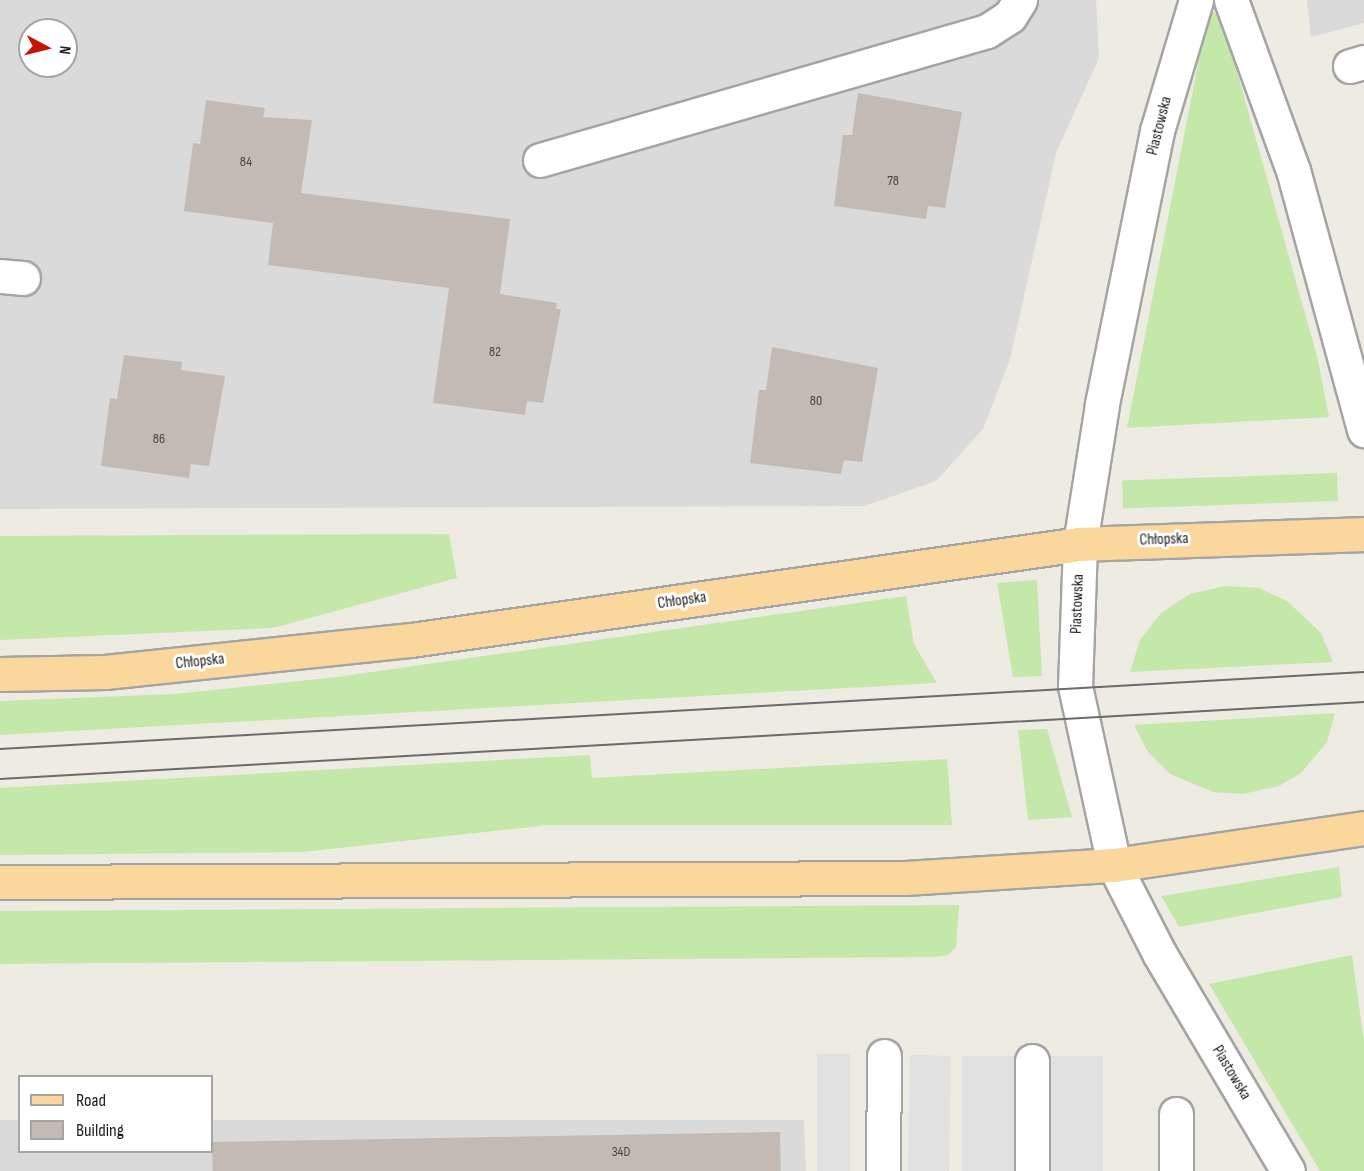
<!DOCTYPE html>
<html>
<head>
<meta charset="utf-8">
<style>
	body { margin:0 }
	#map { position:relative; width:1364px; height:1171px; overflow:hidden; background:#eeebe3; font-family:"Sofia Sans Condensed",sans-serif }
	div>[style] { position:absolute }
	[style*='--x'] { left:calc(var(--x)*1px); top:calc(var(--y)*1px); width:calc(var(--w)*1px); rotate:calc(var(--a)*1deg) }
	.residential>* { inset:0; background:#dbdada }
	.grass>* { inset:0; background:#c4e8aa; transform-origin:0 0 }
	.parking>* { inset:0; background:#e1e1e1; transform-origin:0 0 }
	.building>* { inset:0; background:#c3bab3; transform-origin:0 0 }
	.roads { filter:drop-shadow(2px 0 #a4a4a4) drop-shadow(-2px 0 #a4a4a4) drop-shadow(0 2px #a4a4a4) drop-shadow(0 -2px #a4a4a4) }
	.minor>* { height:33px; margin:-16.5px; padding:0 16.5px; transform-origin:16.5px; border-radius:16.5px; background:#fff }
	.major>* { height:33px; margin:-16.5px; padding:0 16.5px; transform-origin:16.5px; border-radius:16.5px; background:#fad89d }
	.tram>* { height:1.5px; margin:-0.75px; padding:0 0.75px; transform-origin:0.75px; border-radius:0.75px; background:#6b6b6b }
	span { translate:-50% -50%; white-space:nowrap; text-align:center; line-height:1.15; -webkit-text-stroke:6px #fff; paint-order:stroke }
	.number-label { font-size:14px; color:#464442 }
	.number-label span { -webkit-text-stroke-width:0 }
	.street-label { font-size:16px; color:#1d1d1d }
	.legend { position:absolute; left:18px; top:1075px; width:195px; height:78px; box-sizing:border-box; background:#fff; border:2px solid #a5a5a5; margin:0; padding:8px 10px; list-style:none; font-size:18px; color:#1d1d1d }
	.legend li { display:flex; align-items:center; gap:12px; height:30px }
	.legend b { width:30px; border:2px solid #a5a5a5 }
	.north { position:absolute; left:18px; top:18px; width:60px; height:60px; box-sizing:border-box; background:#fff; border:2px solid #a5a5a5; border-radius:50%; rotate:97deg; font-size:16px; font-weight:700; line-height:24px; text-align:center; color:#1d1d1d }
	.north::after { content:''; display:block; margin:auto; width:21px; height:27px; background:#c61304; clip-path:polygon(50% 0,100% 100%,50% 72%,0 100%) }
</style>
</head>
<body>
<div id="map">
	<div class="residential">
		<i style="clip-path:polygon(evenodd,0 0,1096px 0,1099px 58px,1056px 153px,1010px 359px,983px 429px,936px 481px,865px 506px,0 509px,0 0,30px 30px,66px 30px,66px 66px,30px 66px,30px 30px)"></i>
		<i style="clip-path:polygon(1307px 0,1364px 0,1364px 23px,1311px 37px)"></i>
		<i style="clip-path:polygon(0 1120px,19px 1120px,20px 1152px,212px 1152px,212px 1120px,804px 1120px,806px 1171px,0 1171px)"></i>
	</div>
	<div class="grass">
		<i style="clip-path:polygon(1213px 12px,1222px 18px,1318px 360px,1329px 417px,1127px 428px,1207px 18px)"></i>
		<i style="left:1337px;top:473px;width:28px;height:215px;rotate:88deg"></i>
		<i style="clip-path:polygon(449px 534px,457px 578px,273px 628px,0 640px,0 536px)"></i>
		<i style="clip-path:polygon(1037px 580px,1042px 676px,1013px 677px,997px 583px)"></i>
		<i style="clip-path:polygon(1225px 586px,1259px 588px,1287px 601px,1321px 633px,1333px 662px,1130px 672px,1140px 640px,1161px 613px,1190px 594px)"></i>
		<i style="clip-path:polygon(906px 596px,914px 644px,937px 683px,0 735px,0 701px,174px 694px,337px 677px)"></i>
		<i style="clip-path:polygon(1335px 713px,1327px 742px,1301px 773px,1279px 786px,1243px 794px,1213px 792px,1170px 774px,1148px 752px,1134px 725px)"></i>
		<i style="clip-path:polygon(1047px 729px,1072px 817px,1028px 820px,1018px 730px)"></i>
		<i style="clip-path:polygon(590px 755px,592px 778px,947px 759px,952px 825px,549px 825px,303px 852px,0 855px,0 788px)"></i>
		<i style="clip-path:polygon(1339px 867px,1342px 897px,1179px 927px,1161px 896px)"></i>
		<i style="clip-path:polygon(959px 905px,956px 947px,948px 955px,935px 957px,0 964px,0 911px)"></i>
		<i style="clip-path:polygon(1352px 955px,1364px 1041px,1364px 1171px,1320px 1171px,1209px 984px)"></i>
	</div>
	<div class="parking">
		<i style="left:817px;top:1054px;width:33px;height:117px"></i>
		<i style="left:910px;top:1055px;width:41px;height:116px;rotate:1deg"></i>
		<i style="left:962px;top:1056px;width:141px;height:115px"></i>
	</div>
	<div class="building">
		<i style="clip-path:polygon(858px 93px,962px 112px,945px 208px,928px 206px,926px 219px,834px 206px,843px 135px,852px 135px)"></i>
		<i style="clip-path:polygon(206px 100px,265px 108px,263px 117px,312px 120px,301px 193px,510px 219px,500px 294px,557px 303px,556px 309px,561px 309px,543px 403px,527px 401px,525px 415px,433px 403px,449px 288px,268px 265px,273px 223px,184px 211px,193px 143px,200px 144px)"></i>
		<i style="clip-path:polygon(772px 347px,878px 368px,862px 462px,844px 460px,841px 474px,750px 463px,759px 390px,766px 390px)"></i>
		<i style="clip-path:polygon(124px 355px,182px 362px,181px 370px,225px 376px,209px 466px,191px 464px,189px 478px,101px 466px,110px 398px,117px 399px)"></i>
		<i style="left:780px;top:1132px;width:39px;height:568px;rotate:89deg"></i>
	</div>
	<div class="roads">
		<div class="minor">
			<i style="--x:1196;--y:0;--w:137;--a:106.6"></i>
			<i style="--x:1157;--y:131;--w:279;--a:101.4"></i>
			<i style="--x:1102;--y:405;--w:141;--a:99"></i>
			<i style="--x:1080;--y:544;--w:142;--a:92"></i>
			<i style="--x:1075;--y:686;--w:183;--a:77.7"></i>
			<i style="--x:1114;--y:865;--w:99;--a:62.9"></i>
			<i style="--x:1159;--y:953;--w:253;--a:59.4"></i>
			<i style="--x:1231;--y:0;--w:181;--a:70"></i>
			<i style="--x:1293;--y:170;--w:270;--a:74.7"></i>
			<i style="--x:1350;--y:66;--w:15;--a:-16"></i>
			<i style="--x:540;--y:160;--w:465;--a:-16.1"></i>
			<i style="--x:987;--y:31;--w:27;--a:-33"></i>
			<i style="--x:1010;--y:16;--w:19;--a:-58"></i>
			<i style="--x:0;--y:276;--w:23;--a:5"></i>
			<i style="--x:1032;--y:1061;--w:110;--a:90"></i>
			<i style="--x:1176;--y:1114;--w:57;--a:90"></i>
			<i style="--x:883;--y:1171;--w:115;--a:-89.5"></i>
		</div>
		<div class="major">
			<i style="--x:0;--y:674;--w:105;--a:-1.1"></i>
			<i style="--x:105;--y:672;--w:308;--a:-6"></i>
			<i style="--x:411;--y:640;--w:676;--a:-8.17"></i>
			<i style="--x:1080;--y:544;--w:284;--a:-2"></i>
			<i style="--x:0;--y:882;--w:905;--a:-0.25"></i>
			<i style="--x:905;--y:878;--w:209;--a:-3.6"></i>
			<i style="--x:1114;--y:865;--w:253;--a:-8.4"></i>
		</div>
	</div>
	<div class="tram">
		<i style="--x:0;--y:749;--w:1366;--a:-3.23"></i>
		<i style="--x:0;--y:779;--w:1366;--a:-3.23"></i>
	</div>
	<div class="number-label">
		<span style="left:246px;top:162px">84</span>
		<span style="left:893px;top:181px">78</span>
		<span style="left:495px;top:352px">82</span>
		<span style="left:816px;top:401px">80</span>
		<span style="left:159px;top:439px">86</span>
		<span style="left:621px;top:1152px">34D</span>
	</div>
	<div class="street-label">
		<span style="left:1160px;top:126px;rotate:-76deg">Piastowska</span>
		<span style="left:1164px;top:540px;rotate:-2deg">Chłopska</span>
		<span style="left:682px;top:601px;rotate:-8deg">Chłopska</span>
		<span style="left:1078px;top:604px;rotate:-88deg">Piastowska</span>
		<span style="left:200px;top:662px;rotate:-6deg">Chłopska</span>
		<span style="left:1231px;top:1073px;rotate:59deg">Piastowska</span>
	</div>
	<ul class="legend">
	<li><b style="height:8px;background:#fad89d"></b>Road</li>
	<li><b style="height:16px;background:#c3bab3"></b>Building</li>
	</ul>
	<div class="north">N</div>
</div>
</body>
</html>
